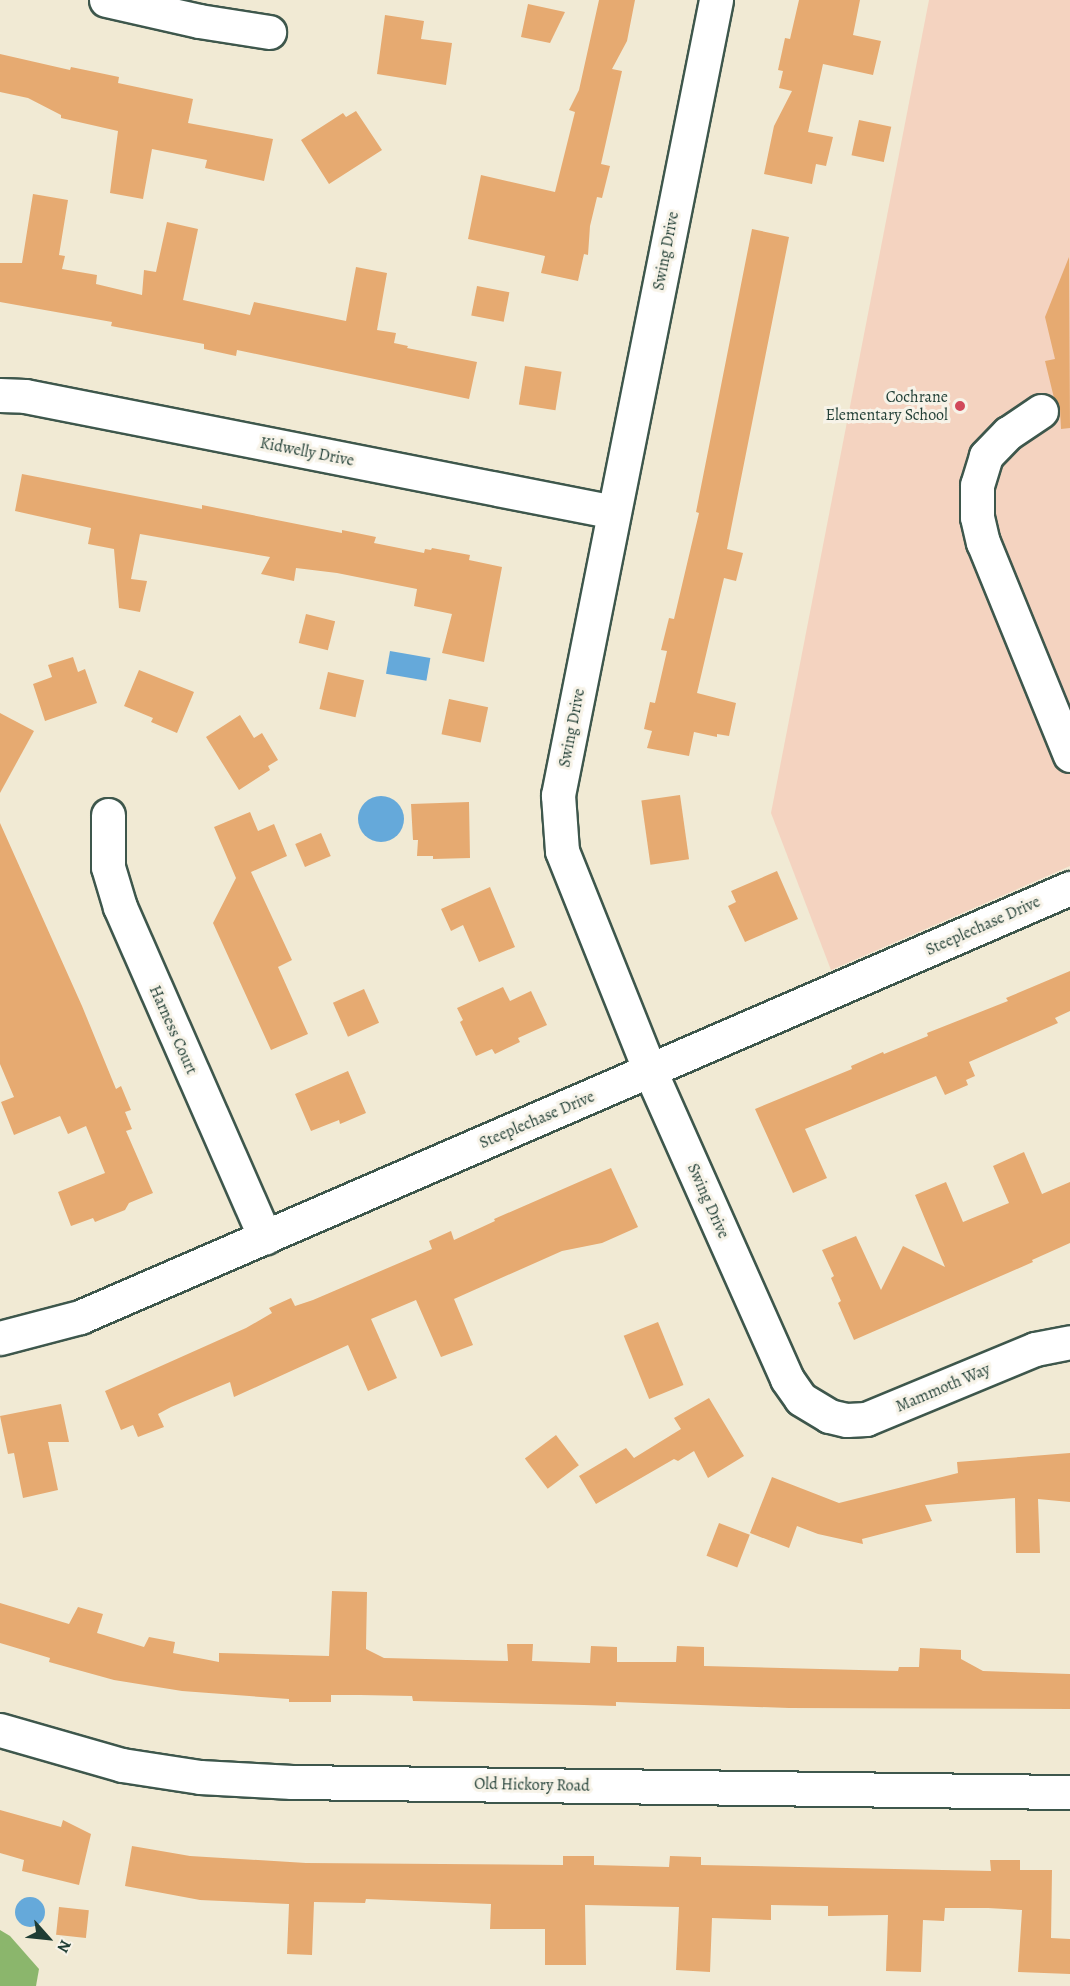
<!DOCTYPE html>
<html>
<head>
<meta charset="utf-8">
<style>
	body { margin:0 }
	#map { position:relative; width:1070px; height:1986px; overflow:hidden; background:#f1ead4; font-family:Alegreya,serif }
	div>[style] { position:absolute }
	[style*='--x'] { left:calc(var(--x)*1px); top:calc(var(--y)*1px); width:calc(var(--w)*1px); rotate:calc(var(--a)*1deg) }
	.built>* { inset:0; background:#f4d3c0 }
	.forest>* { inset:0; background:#8bb66c }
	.water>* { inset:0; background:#65a9da; transform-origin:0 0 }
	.round { border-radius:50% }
	.building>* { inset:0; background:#e6aa71; transform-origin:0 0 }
	.roads { filter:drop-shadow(2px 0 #3e574c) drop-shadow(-2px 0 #3e574c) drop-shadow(0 2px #3e574c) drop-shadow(0 -2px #3e574c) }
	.minor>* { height:33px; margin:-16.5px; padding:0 16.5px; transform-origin:16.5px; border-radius:16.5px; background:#fff }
	.dots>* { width:16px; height:16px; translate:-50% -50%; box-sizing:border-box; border:3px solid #f7f3e8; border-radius:50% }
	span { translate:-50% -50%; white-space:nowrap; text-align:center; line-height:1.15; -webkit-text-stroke:6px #f7f3e8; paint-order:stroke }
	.street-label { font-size:16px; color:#1f3d34 }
	.poi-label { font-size:16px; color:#1f3d34 }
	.right { translate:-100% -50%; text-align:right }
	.north { position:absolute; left:18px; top:1908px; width:60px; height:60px; -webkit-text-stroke:4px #f7f3e8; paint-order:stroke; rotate:117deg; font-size:16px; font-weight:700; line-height:24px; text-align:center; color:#1f3d34 }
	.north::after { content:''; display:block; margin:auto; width:21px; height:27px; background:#1f3d34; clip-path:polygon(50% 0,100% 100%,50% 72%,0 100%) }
</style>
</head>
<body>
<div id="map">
	<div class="built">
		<i style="clip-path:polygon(929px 0,1070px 0,1070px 866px,831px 970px,771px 813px)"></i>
	</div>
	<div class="forest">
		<i style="clip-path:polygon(0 1930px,10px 1936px,39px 1969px,36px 1986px,0 1986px)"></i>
	</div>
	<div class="water">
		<i style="left:390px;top:651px;width:41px;height:23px;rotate:10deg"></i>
		<i class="round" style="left:358px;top:796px;width:46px;height:46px"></i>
		<i class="round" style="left:15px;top:1897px;width:30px;height:30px"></i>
	</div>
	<div class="building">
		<i style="clip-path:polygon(599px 0,635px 0,627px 41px,612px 69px,622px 71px,601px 164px,610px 166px,602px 198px,597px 197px,590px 226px,588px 255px,584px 254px,578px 281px,541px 273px,545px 256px,468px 239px,481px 175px,555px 192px,575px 112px,569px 110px,579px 90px)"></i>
		<i style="clip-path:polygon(799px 0,860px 0,853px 35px,881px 41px,873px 75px,823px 64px,808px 132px,833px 137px,826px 166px,816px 164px,812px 184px,764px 174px,774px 126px,792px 91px,779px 88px,783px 71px,778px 70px,785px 38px,790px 39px)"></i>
		<i style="clip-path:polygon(528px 4px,565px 12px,550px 43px,521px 37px)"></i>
		<i style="clip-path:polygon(385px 15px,424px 21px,421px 39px,452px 43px,446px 85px,377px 74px)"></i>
		<i style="clip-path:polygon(0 54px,70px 70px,71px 67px,119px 77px,118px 83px,193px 99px,188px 123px,273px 139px,264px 181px,205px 168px,207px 160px,152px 149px,143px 199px,110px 193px,118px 131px,61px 118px,61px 115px,28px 98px,0 92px)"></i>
		<i style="clip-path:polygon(356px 111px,382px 150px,329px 184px,301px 140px,343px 113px,346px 117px)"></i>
		<i style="left:859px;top:120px;width:33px;height:36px;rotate:12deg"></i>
		<i style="clip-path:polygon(33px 194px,68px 200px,59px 255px,65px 256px,62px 269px,97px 275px,96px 284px,142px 295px,144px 270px,156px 272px,167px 222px,198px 229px,183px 300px,250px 315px,254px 302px,346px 321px,356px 267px,387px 273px,377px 330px,396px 333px,394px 343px,408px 346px,407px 348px,477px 362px,469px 399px,237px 350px,236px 356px,204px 349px,204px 344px,111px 326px,112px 322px,0 302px,0 263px,22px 263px)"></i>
		<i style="clip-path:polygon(752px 229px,789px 237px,727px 549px,743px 553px,736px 581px,724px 578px,697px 693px,736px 703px,729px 736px,717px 734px,717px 737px,694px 732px,689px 756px,647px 748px,652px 731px,644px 729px,650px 702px,655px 703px,667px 651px,661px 650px,669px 618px,674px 619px,699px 513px,696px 512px)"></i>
		<i style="clip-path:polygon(1069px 257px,1070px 428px,1061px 429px,1060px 409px,1054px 398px,1045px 361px,1055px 359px,1045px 317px)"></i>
		<i style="left:477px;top:286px;width:33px;height:30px;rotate:11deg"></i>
		<i style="left:525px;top:366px;width:37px;height:39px;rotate:9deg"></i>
		<i style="clip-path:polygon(22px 474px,202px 509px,202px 505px,342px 533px,342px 530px,376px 537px,374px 543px,424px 553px,425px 549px,431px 550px,432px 548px,448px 551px,470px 555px,469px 560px,502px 567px,484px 662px,442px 653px,452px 614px,414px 606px,417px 589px,337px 573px,296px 568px,294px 581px,261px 574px,270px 557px,140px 534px,131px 579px,147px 581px,140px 612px,119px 608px,114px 549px,88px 544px,91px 528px,15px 511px)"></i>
		<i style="left:306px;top:614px;width:30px;height:30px;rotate:14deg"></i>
		<i style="clip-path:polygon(73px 657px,78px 672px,85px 669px,97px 703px,45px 721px,33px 684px,52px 677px,48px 665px)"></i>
		<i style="clip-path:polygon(139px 670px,194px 692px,177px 733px,151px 722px,153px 718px,124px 706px)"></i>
		<i style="left:328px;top:672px;width:37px;height:38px;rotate:13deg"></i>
		<i style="left:449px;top:699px;width:40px;height:36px;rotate:12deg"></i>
		<i style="clip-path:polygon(0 713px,34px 731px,0 793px)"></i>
		<i style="clip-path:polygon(240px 715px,254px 738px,262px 733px,278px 760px,268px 766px,270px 770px,239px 790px,206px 737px)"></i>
		<i style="left:680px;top:795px;width:65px;height:39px;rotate:82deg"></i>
		<i style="clip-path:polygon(469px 802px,470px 858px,433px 859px,433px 856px,417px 856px,418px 840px,413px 840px,411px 804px)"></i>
		<i style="clip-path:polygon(250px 812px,258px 831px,274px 824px,287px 856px,251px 872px,292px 960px,278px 967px,308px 1034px,271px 1050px,213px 923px,236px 878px,214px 827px)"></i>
		<i style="clip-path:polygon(0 823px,82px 1006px,116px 1089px,121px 1086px,131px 1110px,125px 1112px,132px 1129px,126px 1131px,153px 1193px,129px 1203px,125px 1210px,95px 1222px,93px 1218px,71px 1226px,58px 1192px,105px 1173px,86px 1126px,68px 1134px,60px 1116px,14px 1135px,1px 1102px,14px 1097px,0 1064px)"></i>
		<i style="left:321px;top:833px;width:25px;height:28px;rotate:67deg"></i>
		<i style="clip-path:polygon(777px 871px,798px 919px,745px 942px,728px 906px,736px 902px,731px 891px)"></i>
		<i style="clip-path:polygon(490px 887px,515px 947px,479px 962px,463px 925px,451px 931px,441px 909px)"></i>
		<i style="clip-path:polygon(1070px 971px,1070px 1011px,1055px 1018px,1058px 1023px,969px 1062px,975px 1076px,966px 1080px,968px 1085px,945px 1095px,936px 1076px,805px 1129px,827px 1178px,793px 1193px,755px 1109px,852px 1069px,851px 1066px,883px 1052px,884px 1054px,928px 1036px,927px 1033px,1008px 1001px,1006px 998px)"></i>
		<i style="clip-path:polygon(503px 987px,510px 1001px,531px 991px,547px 1025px,518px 1038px,520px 1042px,495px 1054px,492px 1049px,476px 1056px,460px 1022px,463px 1020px,457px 1008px)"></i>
		<i style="left:364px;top:989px;width:37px;height:34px;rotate:66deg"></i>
		<i style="clip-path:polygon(348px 1071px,366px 1113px,340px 1124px,339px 1120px,311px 1131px,295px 1094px)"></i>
		<i style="clip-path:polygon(1024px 1152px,1042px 1194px,1070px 1182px,1070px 1243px,1032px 1260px,1033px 1262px,854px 1340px,838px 1303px,841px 1301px,831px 1278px,834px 1276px,822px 1250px,856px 1236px,881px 1290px,903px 1246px,945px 1267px,915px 1195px,946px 1182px,963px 1222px,1009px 1203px,993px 1166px)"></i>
		<i style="clip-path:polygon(611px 1168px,638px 1227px,602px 1243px,562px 1251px,454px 1299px,473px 1345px,441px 1357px,416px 1300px,371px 1319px,397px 1378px,368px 1391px,348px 1345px,234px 1397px,230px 1382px,171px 1407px,158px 1414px,164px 1427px,138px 1437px,133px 1425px,121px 1430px,105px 1391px,246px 1328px,272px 1313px,269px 1308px,291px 1298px,295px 1306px,313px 1300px,432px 1249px,429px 1241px,451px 1231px,454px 1240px,495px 1221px,494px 1219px)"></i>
		<i style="left:658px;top:1322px;width:68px;height:37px;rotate:68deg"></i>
		<i style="clip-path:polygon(709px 1398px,744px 1456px,708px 1478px,694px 1451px,678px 1461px,674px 1459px,596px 1504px,579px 1476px,626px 1448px,634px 1458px,681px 1429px,674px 1418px)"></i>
		<i style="clip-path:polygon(61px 1404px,69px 1442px,48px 1442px,58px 1490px,23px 1498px,14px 1453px,8px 1454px,0 1416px)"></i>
		<i style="left:556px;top:1435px;width:38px;height:39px;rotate:53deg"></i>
		<i style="clip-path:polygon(1070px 1453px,1070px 1502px,1038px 1499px,1040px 1553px,1016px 1553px,1015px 1498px,925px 1505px,932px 1521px,862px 1539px,863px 1544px,818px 1534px,797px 1526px,789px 1548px,750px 1533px,772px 1477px,839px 1503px,958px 1473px,957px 1462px)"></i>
		<i style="left:719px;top:1523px;width:33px;height:35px;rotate:21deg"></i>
		<i style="clip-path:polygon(332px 1591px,367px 1592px,366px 1649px,384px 1658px,508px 1661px,507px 1644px,533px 1644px,532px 1661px,590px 1663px,591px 1646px,617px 1647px,617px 1662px,676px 1662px,677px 1646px,704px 1647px,704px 1666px,898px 1671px,899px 1667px,919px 1667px,920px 1648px,961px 1650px,961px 1659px,983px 1671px,1070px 1674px,1070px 1709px,789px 1708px,616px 1702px,616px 1706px,584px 1705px,413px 1701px,412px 1696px,360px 1695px,331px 1695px,331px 1702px,289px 1702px,289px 1699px,182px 1691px,114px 1680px,49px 1662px,50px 1658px,0 1643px,0 1603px,69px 1624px,78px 1607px,103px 1614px,97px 1633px,144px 1647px,149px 1637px,175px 1642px,173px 1653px,219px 1662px,219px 1653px,329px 1656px)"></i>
		<i style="clip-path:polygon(0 1810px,61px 1827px,63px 1820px,91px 1834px,79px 1885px,22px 1871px,24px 1860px,0 1853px)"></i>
		<i style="clip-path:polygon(132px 1846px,190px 1856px,306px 1863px,563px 1865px,563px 1856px,594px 1856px,594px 1865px,669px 1867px,670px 1856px,701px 1857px,701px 1865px,991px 1871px,990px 1860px,1020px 1860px,1020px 1870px,1052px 1870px,1051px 1938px,1070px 1939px,1070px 1974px,1018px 1972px,1022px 1910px,988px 1908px,945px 1908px,944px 1921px,923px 1920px,921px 1972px,886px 1971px,888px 1915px,828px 1916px,828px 1906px,771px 1905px,771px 1920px,712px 1918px,710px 1972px,676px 1970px,679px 1907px,585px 1905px,586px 1965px,545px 1965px,545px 1929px,490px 1929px,491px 1904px,366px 1899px,365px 1903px,314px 1902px,312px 1955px,287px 1954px,289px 1904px,200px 1900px,125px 1886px)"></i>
		<i style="left:59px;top:1907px;width:30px;height:28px;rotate:6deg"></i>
	</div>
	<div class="roads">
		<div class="minor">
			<i style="--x:106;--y:0;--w:95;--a:12.7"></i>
			<i style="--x:199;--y:21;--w:71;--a:8.9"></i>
			<i style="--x:716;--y:0;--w:811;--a:101.24"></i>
			<i style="--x:558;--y:795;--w:56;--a:85.9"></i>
			<i style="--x:562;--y:851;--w:237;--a:68.2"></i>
			<i style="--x:650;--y:1071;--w:337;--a:66"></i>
			<i style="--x:787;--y:1379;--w:24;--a:55"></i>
			<i style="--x:801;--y:1399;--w:33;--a:31"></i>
			<i style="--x:829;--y:1416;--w:18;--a:13"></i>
			<i style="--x:847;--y:1420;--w:19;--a:-3"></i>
			<i style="--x:866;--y:1419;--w:183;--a:-22.5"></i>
			<i style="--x:1035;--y:1349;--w:36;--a:-11"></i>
			<i style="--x:0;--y:395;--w:25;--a:2"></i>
			<i style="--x:25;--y:396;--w:600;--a:11.14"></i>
			<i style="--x:1041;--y:411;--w:40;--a:146"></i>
			<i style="--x:1008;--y:433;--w:32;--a:134"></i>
			<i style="--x:986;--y:456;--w:30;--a:107"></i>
			<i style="--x:977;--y:485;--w:32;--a:90"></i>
			<i style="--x:977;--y:517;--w:26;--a:77"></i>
			<i style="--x:983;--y:542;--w:230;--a:67.8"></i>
			<i style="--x:108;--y:815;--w:52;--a:90"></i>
			<i style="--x:108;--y:867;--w:42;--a:73.3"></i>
			<i style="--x:120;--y:907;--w:361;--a:66.3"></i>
			<i style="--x:0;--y:1338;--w:83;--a:-14.7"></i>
			<i style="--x:80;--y:1317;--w:1079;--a:-23.43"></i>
			<i style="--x:0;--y:1730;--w:127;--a:16"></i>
			<i style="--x:122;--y:1765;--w:79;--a:8.7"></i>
			<i style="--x:200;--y:1777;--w:92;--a:3.1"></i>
			<i style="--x:292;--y:1782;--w:778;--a:0.74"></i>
		</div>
	</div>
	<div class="dots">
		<i style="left:960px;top:406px;background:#d1495b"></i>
	</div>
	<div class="street-label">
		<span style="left:666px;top:251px;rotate:-79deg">Swing Drive</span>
		<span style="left:307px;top:452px;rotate:11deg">Kidwelly Drive</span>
		<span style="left:572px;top:728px;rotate:-79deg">Swing Drive</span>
		<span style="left:983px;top:926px;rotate:-24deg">Steeplechase Drive</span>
		<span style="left:173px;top:1030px;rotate:66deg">Harness Court</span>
		<span style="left:537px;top:1120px;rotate:-23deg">Steeplechase Drive</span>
		<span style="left:708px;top:1201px;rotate:66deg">Swing Drive</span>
		<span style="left:943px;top:1388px;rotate:-23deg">Mammoth Way</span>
		<span style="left:532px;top:1785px;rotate:1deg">Old Hickory Road</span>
	</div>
	<div class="poi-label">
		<span class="right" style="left:948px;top:406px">Cochrane<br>Elementary School</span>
	</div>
	<div class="north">N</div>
</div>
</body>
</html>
